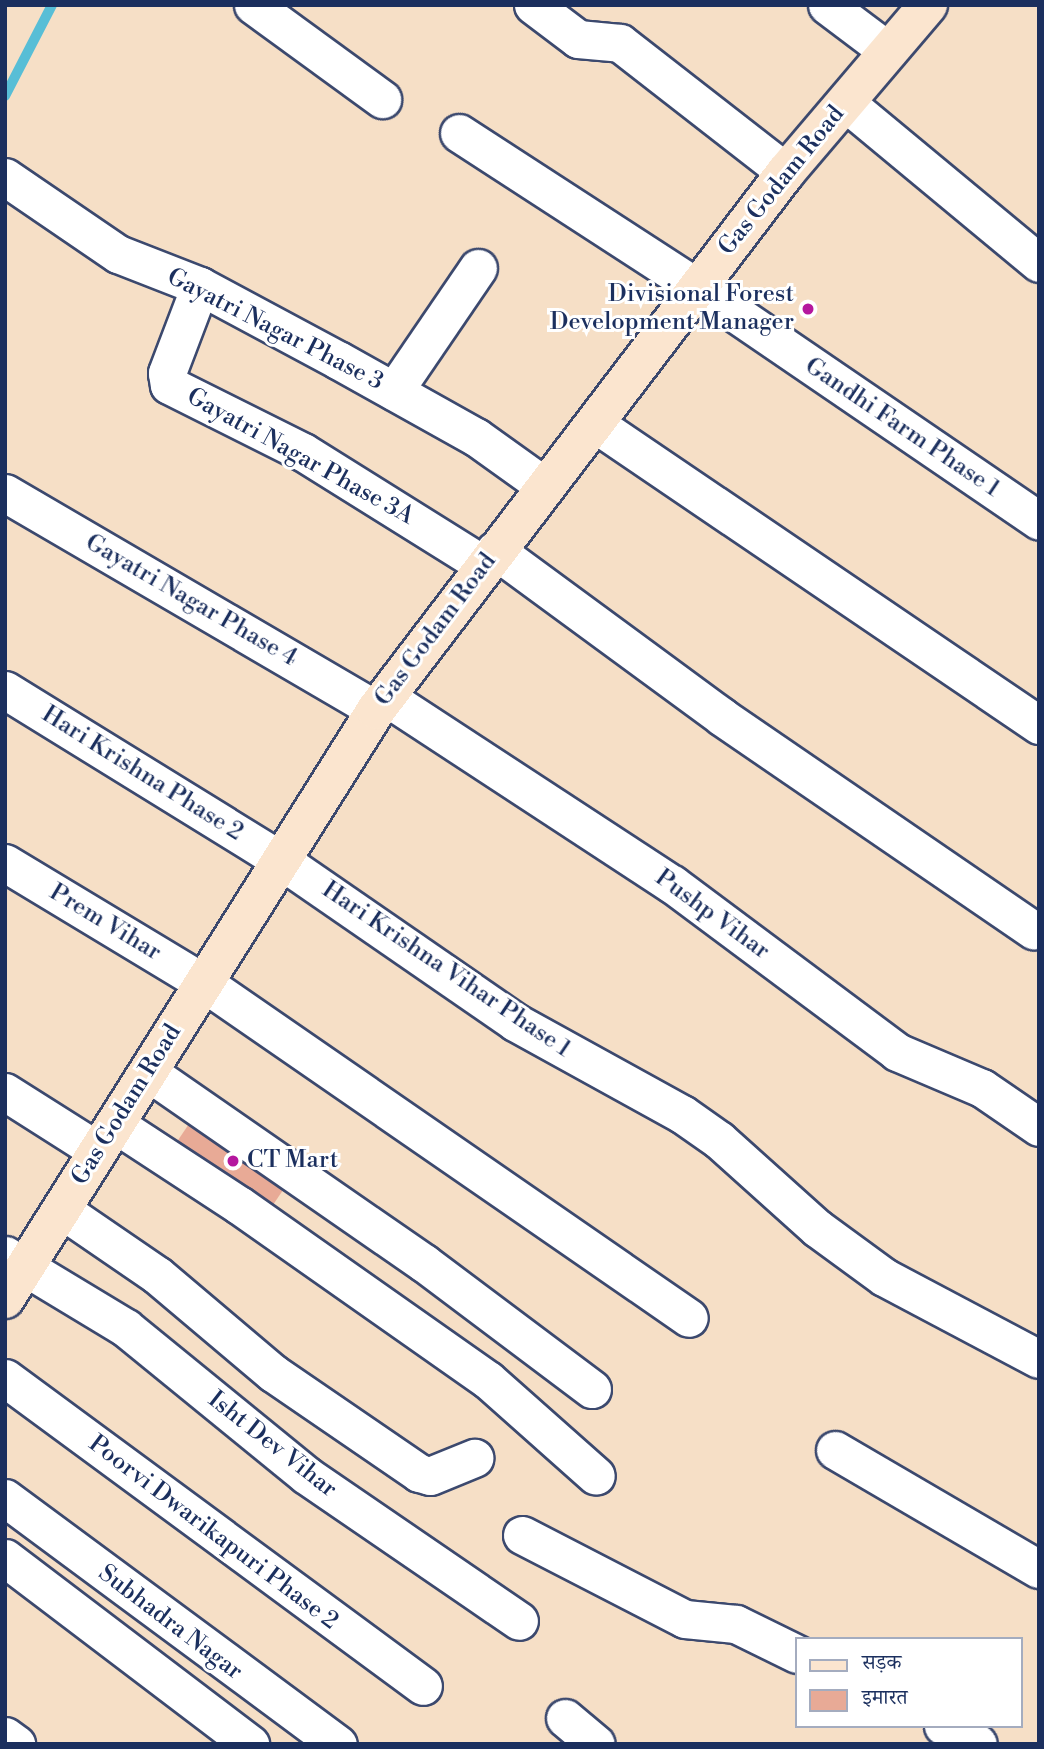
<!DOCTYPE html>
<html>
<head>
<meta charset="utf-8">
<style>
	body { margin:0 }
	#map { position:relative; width:1044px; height:1749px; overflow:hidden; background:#f6dfc6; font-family:"Libre Bodoni","Noto Serif Devanagari",serif }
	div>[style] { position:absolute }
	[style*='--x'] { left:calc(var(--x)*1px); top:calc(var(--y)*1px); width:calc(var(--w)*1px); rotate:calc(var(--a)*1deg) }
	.stream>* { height:10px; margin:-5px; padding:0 5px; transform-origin:5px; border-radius:5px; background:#58bed6 }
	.building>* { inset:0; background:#e8aa96; transform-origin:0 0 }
	.roads { filter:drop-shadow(2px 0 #3c496e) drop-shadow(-2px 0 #3c496e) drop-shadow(0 2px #3c496e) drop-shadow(0 -2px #3c496e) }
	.street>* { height:37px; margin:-18.5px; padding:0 18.5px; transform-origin:18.5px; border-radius:18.5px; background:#fff }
	.secondary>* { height:38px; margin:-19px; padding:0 19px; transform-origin:19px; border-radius:19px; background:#fbe5cf }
	.dots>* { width:19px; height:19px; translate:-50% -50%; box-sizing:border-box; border:4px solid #fff; border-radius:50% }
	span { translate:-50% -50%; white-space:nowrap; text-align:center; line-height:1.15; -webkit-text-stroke:6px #fff; paint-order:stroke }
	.street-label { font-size:24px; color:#1b2f5e }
	.poi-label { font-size:24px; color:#1b2f5e }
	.right { translate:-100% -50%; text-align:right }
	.left { translate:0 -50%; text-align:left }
	.frame { position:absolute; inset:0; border:7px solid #1b2f5e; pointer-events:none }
	.legend { position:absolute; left:795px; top:1637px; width:228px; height:91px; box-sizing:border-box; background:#fff; border:2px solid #a4acbf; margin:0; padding:9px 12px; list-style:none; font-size:21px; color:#1b2f5e }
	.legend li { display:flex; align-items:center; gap:14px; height:35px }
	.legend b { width:35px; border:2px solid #a4acbf }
</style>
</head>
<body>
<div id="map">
	<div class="stream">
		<i style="--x:5;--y:96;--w:102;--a:-62.7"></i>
	</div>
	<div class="building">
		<i style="left:197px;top:1112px;width:115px;height:41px;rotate:34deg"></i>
	</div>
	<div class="roads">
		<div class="street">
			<i style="--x:253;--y:5;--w:160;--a:36.1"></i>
			<i style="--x:533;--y:5;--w:56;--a:37.1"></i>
			<i style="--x:578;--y:39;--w:42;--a:5.4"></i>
			<i style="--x:620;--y:43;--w:210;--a:37.9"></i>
			<i style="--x:827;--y:5;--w:76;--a:37"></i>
			<i style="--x:845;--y:102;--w:252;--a:39.7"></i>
			<i style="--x:459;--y:133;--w:285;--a:33"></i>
			<i style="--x:698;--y:288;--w:413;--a:34.3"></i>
			<i style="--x:5;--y:177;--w:137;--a:34.3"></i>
			<i style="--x:118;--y:254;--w:88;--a:21.3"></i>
			<i style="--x:200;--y:286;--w:157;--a:28.2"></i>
			<i style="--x:338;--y:360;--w:158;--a:29.2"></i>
			<i style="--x:476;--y:437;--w:82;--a:35.6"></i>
			<i style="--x:200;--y:286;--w:93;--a:110.8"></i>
			<i style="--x:167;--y:373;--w:12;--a:81"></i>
			<i style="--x:169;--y:385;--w:150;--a:26.6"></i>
			<i style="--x:303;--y:452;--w:213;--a:32"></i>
			<i style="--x:394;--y:391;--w:149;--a:-55.7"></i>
			<i style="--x:594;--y:423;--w:538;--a:34.16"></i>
			<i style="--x:5;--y:493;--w:430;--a:30.3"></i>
			<i style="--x:495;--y:550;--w:282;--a:36.3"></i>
			<i style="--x:722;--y:717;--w:378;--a:34.4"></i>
			<i style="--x:5;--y:690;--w:322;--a:31.7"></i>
			<i style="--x:279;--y:859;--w:287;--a:34.6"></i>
			<i style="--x:515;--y:1022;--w:191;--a:28.9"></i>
			<i style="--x:682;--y:1114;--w:45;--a:35.1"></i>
			<i style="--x:719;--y:1140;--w:132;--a:41.9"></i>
			<i style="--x:817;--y:1228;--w:83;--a:36.2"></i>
			<i style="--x:884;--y:1277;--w:175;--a:27.9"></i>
			<i style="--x:386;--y:697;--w:342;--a:33.2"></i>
			<i style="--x:672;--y:884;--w:281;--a:36.7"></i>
			<i style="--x:897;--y:1052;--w:92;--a:23"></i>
			<i style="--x:982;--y:1088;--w:69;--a:34.4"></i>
			<i style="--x:5;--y:863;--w:232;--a:31.1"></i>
			<i style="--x:204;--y:983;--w:589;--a:34.63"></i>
			<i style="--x:148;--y:1072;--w:336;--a:34.7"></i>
			<i style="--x:424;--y:1263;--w:210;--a:36.9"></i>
			<i style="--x:5;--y:1092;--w:110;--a:32.4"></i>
			<i style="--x:115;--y:1124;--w:148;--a:33.2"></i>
			<i style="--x:239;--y:1205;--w:304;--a:35.1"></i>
			<i style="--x:488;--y:1380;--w:144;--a:41.6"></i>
			<i style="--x:62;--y:1210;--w:115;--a:34.4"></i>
			<i style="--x:157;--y:1275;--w:152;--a:40.2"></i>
			<i style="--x:273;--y:1373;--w:177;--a:34.4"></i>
			<i style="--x:419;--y:1473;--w:11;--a:15"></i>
			<i style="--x:430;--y:1476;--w:48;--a:-22.2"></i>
			<i style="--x:5;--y:1255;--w:141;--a:31.1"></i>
			<i style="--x:126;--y:1328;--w:232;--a:39.2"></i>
			<i style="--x:306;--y:1475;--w:258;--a:34.4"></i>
			<i style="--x:5;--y:1378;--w:519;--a:36.38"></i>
			<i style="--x:835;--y:1450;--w:236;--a:30.3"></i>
			<i style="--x:5;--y:1498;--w:414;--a:36.5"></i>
			<i style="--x:522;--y:1535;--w:183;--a:27.3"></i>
			<i style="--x:685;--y:1619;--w:51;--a:5.6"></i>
			<i style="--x:736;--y:1624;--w:68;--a:26.2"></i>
			<i style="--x:5;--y:1558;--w:308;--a:37.2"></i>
			<i style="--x:565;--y:1718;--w:40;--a:40"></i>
			<i style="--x:943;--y:1726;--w:39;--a:27"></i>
			<i style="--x:5;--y:1736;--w:14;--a:36"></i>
		</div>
		<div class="secondary">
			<i style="--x:5;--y:1299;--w:696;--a:-57.79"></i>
			<i style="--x:376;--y:710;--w:676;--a:-52.69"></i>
			<i style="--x:786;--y:172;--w:219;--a:-49.6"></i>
		</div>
	</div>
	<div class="dots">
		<i style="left:808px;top:309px;background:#b5179e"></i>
		<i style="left:233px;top:1161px;background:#b5179e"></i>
	</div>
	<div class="street-label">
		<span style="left:782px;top:181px;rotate:-51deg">Gas Godam Road</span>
		<span style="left:275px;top:330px;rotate:27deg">Gayatri Nagar Phase 3</span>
		<span style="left:902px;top:428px;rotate:34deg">Gandhi Farm Phase 1</span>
		<span style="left:300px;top:457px;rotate:29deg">Gayatri Nagar Phase 3A</span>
		<span style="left:191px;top:601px;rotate:30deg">Gayatri Nagar Phase 4</span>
		<span style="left:436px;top:630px;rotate:-53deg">Gas Godam Road</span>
		<span style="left:142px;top:774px;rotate:32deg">Hari Krishna Phase 2</span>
		<span style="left:712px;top:915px;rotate:36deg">Pushp Vihar</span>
		<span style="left:105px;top:923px;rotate:31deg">Prem Vihar</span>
		<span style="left:446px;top:970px;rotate:34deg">Hari Krishna Vihar Phase 1</span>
		<span style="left:127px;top:1105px;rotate:-58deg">Gas Godam Road</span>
		<span style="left:272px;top:1445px;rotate:38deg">Isht Dev Vihar</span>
		<span style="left:213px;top:1533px;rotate:37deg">Poorvi Dwarikapuri Phase 2</span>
		<span style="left:170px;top:1623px;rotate:37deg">Subhadra Nagar</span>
	</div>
	<div class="poi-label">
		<span class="right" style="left:794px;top:309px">Divisional Forest<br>Development Manager</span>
		<span class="left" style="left:247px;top:1161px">CT Mart</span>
	</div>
	<div class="frame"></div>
	<ul class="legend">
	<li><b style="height:9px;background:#fbe5cf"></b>सड़क</li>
	<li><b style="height:19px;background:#e8aa96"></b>इमारत</li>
	</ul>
</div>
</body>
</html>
